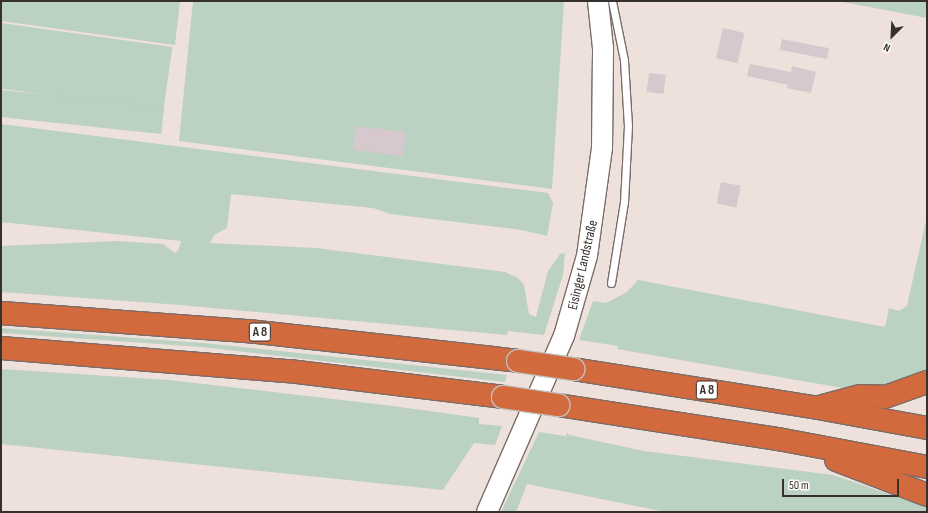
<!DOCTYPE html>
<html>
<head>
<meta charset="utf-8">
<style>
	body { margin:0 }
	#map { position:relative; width:928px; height:513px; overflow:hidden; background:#eee0da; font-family:"Sofia Sans Condensed",sans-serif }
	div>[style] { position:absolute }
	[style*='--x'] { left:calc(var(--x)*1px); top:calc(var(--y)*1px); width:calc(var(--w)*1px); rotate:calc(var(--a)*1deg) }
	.green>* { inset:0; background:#bbd1c2; transform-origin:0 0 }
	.building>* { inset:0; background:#d6c8cd; transform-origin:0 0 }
	.roads { filter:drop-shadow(1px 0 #7a6d68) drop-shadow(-1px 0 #7a6d68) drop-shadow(0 1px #7a6d68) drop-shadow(0 -1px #7a6d68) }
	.service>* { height:7px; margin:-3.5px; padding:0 3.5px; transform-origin:3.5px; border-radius:3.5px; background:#fff }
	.secondary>* { height:20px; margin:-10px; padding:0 10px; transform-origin:10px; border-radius:10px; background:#fff }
	.motorway>* { height:22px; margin:-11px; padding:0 11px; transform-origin:11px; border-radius:11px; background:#d26a3d }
	.bridges { filter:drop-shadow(1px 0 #c2c1c0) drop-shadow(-1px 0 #c2c1c0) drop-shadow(0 1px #c2c1c0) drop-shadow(0 -1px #c2c1c0) }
	.motorway-bridge>* { height:22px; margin:-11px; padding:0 11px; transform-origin:11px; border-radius:11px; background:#d26a3d }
	span { translate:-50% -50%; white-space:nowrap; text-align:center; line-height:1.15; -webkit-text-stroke:4px #fff; paint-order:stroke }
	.shield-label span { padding:1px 3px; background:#fff; border:1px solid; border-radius:3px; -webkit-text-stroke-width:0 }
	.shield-label { font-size:13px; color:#352f2d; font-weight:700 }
	.street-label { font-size:14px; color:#352f2d }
	.frame { position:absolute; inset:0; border:2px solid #352f2d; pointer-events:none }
	.north { position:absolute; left:872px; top:16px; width:40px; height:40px; -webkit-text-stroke:3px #fff; paint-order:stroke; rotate:204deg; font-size:11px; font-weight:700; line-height:16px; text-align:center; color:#352f2d }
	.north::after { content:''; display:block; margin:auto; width:14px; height:18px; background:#352f2d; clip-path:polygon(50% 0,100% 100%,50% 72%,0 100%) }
	.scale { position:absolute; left:782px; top:479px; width:117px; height:18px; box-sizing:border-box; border:2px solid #352f2d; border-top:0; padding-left:5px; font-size:12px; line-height:14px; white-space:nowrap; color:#352f2d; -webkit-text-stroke:3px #fff; paint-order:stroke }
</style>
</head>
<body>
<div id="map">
	<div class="green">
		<i style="clip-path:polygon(1px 1px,180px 1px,175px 45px,1px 21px)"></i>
		<i style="clip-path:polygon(193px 1px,564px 1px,552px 189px,179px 141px)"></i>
		<i style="clip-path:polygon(838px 1px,927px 1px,927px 18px)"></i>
		<i style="left:1px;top:23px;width:173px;height:65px;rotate:8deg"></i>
		<i style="left:1px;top:90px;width:164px;height:27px;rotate:6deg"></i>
		<i style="clip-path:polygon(1px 124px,548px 193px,553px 203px,547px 236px,522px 230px,390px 214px,373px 208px,231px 194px,227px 228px,214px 235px,210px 243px,316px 248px,505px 272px,518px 278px,524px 285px,529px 314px,536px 317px,548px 271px,560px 254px,565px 253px,563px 275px,544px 335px,508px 331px,507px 335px,180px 305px,1px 292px,1px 246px,118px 241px,163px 244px,175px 253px,178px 251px,181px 241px,1px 222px)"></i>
		<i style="clip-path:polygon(927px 216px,927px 374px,866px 392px,617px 349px,618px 346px,579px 340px,593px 301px,606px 303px,627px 292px,638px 280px,885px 327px,889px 308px,899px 311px,907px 306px)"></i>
		<i style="clip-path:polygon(1px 328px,203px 343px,507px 375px,505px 382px,202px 347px,1px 333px)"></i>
		<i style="clip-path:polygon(1px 369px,169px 380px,393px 406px,479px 418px,479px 424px,502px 426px,495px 445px,474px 443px,443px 490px,1px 444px)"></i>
		<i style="clip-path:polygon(539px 432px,566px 436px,567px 432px,569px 435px,644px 451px,833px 475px,927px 507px,927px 512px,666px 512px,527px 484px,516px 512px,501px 512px)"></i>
	</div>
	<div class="building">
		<i style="left:723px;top:28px;width:22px;height:31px;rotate:13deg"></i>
		<i style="left:782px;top:39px;width:48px;height:11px;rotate:11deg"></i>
		<i style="clip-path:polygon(750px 64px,791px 72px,792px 66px,816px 72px,811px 93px,787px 88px,788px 85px,747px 76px)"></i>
		<i style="left:649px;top:73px;width:17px;height:19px;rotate:7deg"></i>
		<i style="left:356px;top:126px;width:50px;height:24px;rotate:7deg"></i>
		<i style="left:721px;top:182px;width:20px;height:22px;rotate:11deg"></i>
	</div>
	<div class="roads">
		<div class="service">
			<i style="--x:611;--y:283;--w:82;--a:-80.9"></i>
			<i style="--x:624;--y:202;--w:76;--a:-87"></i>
			<i style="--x:628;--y:126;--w:66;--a:-93.5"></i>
			<i style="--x:624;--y:60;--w:60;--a:-101.5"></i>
		</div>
		<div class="secondary">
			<i style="--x:487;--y:512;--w:192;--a:-66.4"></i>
			<i style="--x:564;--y:336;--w:83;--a:-74"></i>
			<i style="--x:587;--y:256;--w:109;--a:-82.1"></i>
			<i style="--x:602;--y:148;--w:100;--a:-89.4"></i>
			<i style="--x:603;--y:48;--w:47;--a:-96.1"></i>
		</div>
		<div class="motorway">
			<i style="--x:1;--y:313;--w:248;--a:4.2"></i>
			<i style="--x:248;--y:331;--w:272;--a:6.3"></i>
			<i style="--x:1;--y:348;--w:289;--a:4.6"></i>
			<i style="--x:289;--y:371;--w:216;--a:6.9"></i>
			<i style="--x:573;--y:369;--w:248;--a:9"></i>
			<i style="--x:818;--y:408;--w:111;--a:10.4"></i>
			<i style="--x:558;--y:405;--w:223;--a:8.8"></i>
			<i style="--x:778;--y:439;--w:152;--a:10.6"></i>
			<i style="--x:823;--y:406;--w:39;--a:-15"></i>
			<i style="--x:861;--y:396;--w:24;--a:2"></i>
			<i style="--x:885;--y:397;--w:45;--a:-19.7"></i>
			<i style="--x:836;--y:460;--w:97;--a:21"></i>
		</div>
	</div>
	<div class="bridges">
		<div class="motorway-bridge">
			<i style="--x:518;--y:361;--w:56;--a:8.3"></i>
			<i style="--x:503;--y:397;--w:56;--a:8.3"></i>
		</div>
	</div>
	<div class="shield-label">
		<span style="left:260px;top:332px">A 8</span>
		<span style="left:707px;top:390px">A 8</span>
	</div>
	<div class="street-label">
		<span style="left:583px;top:265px;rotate:-77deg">Eisinger Landstraße</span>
	</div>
	<div class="frame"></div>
	<div class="north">N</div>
	<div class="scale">50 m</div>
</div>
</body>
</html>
